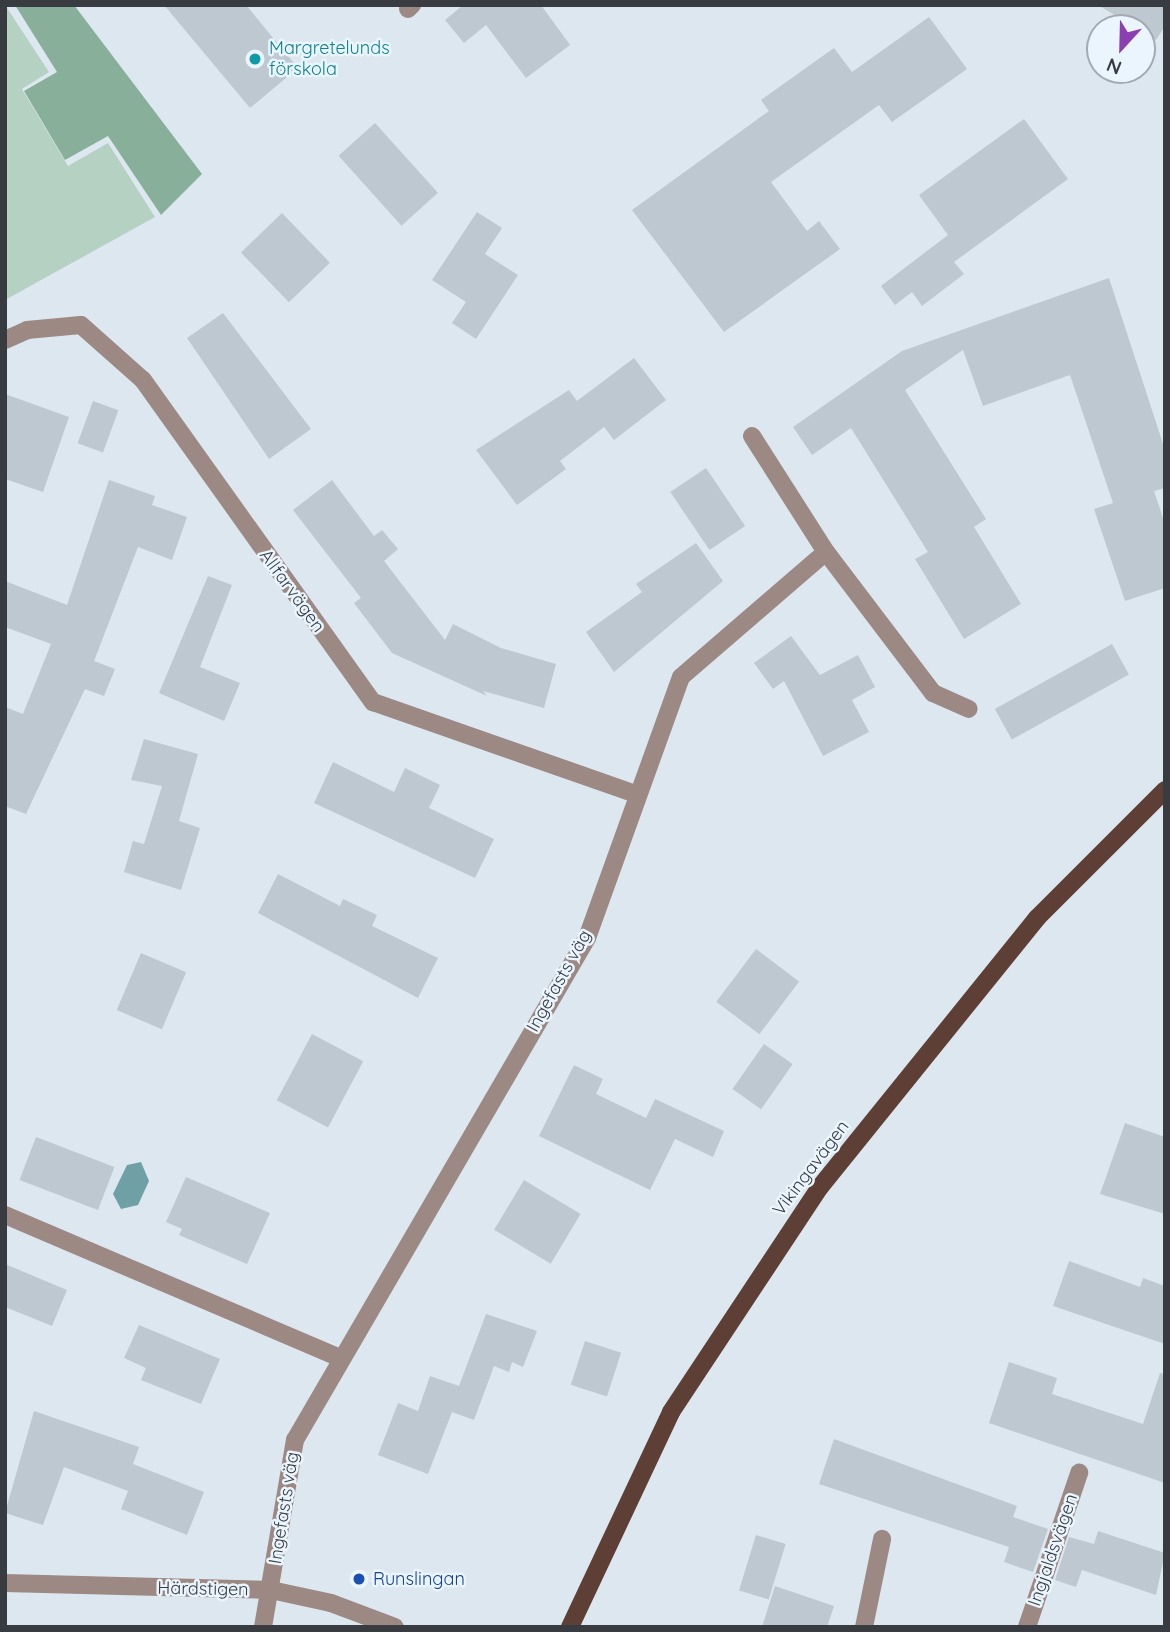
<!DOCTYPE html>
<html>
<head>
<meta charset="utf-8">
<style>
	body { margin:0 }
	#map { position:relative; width:1170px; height:1632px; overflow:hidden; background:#dde7f0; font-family:Quicksand,sans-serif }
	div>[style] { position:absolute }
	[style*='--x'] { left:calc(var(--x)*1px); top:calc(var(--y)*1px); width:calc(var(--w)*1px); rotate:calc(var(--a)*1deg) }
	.green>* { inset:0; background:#b4d1c1 }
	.forest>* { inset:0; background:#87af99 }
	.water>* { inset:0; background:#6fa0a5 }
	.building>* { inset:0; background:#bec8d1; transform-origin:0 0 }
	.minor>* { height:18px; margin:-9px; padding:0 9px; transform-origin:9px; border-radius:9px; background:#9c8983 }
	.major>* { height:18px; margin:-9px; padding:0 9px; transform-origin:9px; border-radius:9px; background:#5d3f35 }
	.dots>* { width:19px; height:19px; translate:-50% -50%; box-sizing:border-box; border:4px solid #eaf5fe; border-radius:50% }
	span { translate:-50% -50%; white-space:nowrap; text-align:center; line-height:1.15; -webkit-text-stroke:5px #eaf5fe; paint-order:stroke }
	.culture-label { font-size:18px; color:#0d838f }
	.left { translate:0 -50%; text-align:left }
	.street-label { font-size:18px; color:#383c40 }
	.transit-label { font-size:18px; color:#164399 }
	.frame { position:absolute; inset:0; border:7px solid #383c40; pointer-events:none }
	.north { position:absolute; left:1086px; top:14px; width:70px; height:70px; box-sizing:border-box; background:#eaf5fe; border:2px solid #a3abb2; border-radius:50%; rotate:202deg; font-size:19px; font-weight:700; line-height:28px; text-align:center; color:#383c40 }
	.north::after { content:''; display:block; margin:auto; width:24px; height:32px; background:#8b3fb0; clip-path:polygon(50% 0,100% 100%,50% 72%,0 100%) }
</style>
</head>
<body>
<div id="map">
	<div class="green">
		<i style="clip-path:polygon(5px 5px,49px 72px,22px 89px,68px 166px,108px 143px,155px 217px,5px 300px)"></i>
	</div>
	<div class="forest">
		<i style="clip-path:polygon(15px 5px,74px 5px,202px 174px,161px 215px,108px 136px,65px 160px,24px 91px,57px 72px)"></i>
	</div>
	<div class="water">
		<i style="clip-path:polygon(141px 1162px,149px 1181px,138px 1205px,121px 1209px,113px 1194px,127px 1165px)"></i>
	</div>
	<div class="building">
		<i style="clip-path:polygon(164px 5px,246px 5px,298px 68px,250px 108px)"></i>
		<i style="clip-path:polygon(463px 5px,541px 5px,570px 45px,526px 78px,486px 25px,464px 43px,445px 20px)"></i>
		<i style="clip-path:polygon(1098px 5px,1165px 5px,1165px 26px,1156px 40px)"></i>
		<i style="clip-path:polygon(929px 17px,967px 69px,892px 122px,879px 105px,771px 182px,807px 231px,819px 221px,840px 249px,724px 332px,632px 210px,769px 111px,761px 100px,834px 48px,852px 72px)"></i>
		<i style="clip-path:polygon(1024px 119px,1068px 179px,954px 262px,964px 274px,922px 306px,912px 292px,895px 305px,881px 286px,948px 235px,919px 195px)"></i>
		<i style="left:375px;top:123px;width:94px;height:49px;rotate:48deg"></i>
		<i style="clip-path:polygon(477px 212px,502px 228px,485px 254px,518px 275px,476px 339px,452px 323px,466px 302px,432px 280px)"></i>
		<i style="left:282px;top:213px;width:69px;height:57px;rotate:46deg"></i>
		<i style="clip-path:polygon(1109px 278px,1165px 450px,1165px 488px,1154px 491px,1165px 524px,1165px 588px,1125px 601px,1094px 509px,1113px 503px,1070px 375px,983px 406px,963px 350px,905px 390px,986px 519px,974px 527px,1021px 604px,964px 639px,915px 559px,928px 552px,851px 428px,812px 455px,793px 427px,902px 351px)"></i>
		<i style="clip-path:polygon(223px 313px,311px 429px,269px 459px,187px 338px)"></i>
		<i style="clip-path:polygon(634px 358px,666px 400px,614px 440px,604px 427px,560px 461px,566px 469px,517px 505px,476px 450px,569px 390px,577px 401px)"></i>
		<i style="clip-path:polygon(5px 394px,69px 417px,43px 492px,5px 479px)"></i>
		<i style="left:93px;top:401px;width:27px;height:45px;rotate:20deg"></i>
		<i style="left:706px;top:468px;width:70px;height:43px;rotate:56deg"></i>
		<i style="clip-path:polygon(109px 480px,155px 496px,152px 505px,187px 517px,172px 560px,138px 547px,94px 661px,115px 669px,104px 696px,85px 689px,26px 814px,5px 806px,5px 707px,23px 714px,51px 644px,5px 627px,5px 581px,67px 605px)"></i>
		<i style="clip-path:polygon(332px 480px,374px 536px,382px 530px,398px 549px,384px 561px,445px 640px,453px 624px,501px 648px,556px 664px,544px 708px,483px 691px,487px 696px,392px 653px,354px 603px,361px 598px,293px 510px)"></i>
		<i style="clip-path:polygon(696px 543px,723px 581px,614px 672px,586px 632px,642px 592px,636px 584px)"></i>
		<i style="clip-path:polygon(208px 576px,232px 585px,200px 667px,240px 683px,224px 721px,159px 693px)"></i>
		<i style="clip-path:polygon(791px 636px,820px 675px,858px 655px,875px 687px,852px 700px,869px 732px,823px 756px,784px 681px,773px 689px,754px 663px)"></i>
		<i style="left:1112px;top:644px;width:35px;height:134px;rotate:61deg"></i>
		<i style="clip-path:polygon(144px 739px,198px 754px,179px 821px,200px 828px,181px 890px,124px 872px,133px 841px,144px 844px,162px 786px,131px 780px)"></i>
		<i style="clip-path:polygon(333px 762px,394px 792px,405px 768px,440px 785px,429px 808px,494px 839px,475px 878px,314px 803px)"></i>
		<i style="clip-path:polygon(278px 874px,340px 906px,343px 899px,377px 915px,372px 926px,438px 958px,418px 998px,258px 913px)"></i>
		<i style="left:756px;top:949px;width:54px;height:66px;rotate:37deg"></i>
		<i style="left:141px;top:953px;width:49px;height:62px;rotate:23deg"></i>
		<i style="left:312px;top:1034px;width:58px;height:75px;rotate:28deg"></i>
		<i style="left:764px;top:1044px;width:35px;height:55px;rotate:35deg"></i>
		<i style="clip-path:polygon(574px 1065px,603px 1079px,596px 1094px,646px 1118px,655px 1099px,724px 1131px,713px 1157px,675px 1139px,650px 1190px,539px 1136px)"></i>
		<i style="clip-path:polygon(1125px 1123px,1165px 1137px,1165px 1214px,1100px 1194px)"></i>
		<i style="left:36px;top:1137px;width:84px;height:46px;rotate:21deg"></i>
		<i style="clip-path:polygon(186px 1177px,270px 1213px,247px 1264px,179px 1235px,182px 1229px,166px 1222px)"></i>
		<i style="left:524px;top:1180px;width:66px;height:58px;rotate:31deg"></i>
		<i style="clip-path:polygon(1069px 1261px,1140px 1287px,1143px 1278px,1165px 1286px,1165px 1344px,1053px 1306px)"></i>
		<i style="clip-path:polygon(5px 1264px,67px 1290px,52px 1326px,5px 1307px)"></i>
		<i style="clip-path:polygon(486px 1314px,537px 1331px,523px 1367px,512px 1362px,509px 1372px,494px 1366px,474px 1420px,452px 1412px,428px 1474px,378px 1455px,398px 1403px,418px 1411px,430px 1376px,459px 1386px)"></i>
		<i style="clip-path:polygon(139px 1325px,220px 1359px,201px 1404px,141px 1380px,146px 1368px,124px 1358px)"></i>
		<i style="left:585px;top:1341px;width:38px;height:46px;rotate:18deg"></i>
		<i style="clip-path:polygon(1009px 1362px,1057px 1378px,1052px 1394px,1143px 1424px,1160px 1373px,1165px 1374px,1165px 1483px,989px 1423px)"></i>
		<i style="clip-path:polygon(34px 1411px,139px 1447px,133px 1464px,204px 1492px,187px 1535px,121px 1509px,128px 1491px,64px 1467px,43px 1525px,5px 1513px)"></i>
		<i style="clip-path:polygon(834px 1439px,1017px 1506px,1013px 1517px,1048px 1529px,1033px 1572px,1004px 1562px,1009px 1547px,819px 1484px)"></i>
		<i style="clip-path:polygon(1098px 1531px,1165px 1553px,1156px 1595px,1082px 1570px,1076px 1587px,1055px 1580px,1069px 1537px,1094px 1544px)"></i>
		<i style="left:756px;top:1535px;width:31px;height:58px;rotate:17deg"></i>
		<i style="clip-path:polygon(775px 1586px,834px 1606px,827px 1627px,762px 1627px)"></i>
	</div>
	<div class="minor">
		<i style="--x:408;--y:9;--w:6;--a:-45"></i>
		<i style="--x:5;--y:340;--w:24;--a:-24"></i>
		<i style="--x:27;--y:330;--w:54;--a:-5.3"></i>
		<i style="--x:81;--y:325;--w:83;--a:41.6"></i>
		<i style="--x:143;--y:380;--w:396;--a:54.5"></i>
		<i style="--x:373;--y:702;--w:281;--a:19.3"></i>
		<i style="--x:752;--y:436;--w:138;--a:57.5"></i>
		<i style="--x:826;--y:552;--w:177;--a:52.8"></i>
		<i style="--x:933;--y:693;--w:39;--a:24"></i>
		<i style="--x:5;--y:1215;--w:365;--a:23.1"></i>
		<i style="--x:5;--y:1583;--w:266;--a:1.5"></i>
		<i style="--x:271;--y:1590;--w:61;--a:12.2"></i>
		<i style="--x:331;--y:1603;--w:68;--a:20.6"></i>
		<i style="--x:263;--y:1627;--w:190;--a:-80.3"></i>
		<i style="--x:295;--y:1440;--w:581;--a:-59.81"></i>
		<i style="--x:587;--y:938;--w:277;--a:-70.2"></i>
		<i style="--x:681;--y:677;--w:191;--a:-40.8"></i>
		<i style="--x:864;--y:1627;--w:90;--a:-78.4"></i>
		<i style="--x:1027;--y:1627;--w:163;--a:-71.3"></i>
	</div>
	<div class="major">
		<i style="--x:570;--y:1627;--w:238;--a:-64.8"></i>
		<i style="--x:671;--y:1412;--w:270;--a:-56.5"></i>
		<i style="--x:820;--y:1187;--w:346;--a:-51.1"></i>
		<i style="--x:1037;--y:918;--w:181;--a:-45"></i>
	</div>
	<div class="dots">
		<i style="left:255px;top:59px;background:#0f9aa8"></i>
		<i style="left:359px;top:1579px;background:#1a4fb4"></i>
	</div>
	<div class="culture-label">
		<span class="left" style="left:269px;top:59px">Margretelunds<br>förskola</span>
	</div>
	<div class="street-label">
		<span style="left:292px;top:591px;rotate:54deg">Allfarvägen</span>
		<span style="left:559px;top:981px;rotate:-61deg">Ingefasts väg</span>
		<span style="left:811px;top:1168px;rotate:-53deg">Vikingavägen</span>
		<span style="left:284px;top:1508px;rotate:-81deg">Ingefasts väg</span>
		<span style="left:1053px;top:1550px;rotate:-71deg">Ingjaldsvägen</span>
		<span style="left:203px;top:1589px;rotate:1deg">Härdstigen</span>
	</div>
	<div class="transit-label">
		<span class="left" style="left:373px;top:1579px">Runslingan</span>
	</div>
	<div class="frame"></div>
	<div class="north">N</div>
</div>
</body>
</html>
